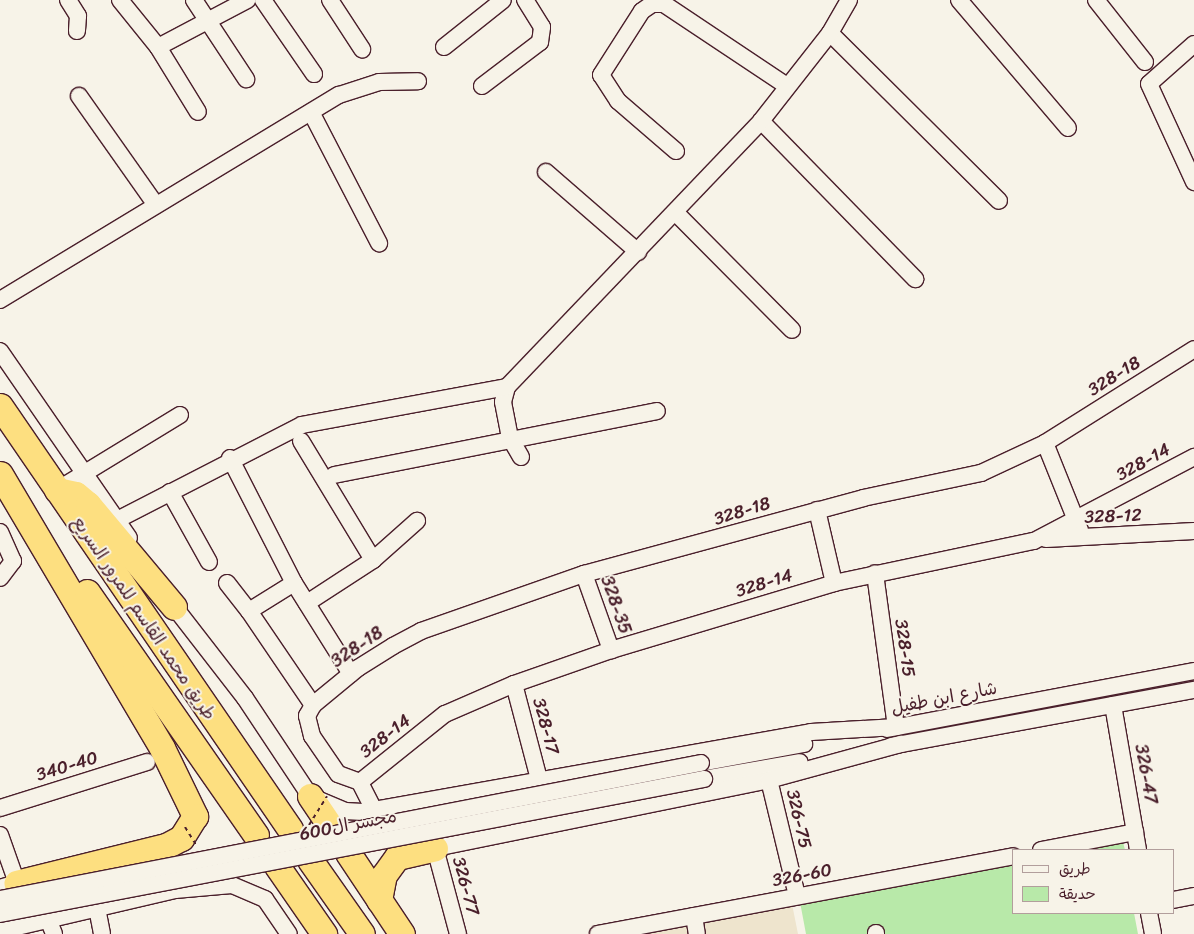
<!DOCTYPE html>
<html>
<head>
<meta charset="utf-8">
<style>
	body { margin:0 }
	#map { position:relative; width:1194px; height:934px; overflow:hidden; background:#f7f3e8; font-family:Sriracha,"Playpen Sans Arabic",sans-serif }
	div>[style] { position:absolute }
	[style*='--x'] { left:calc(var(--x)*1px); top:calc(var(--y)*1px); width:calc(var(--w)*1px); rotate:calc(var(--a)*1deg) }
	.built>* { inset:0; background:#eee4cd }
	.green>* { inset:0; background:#b8e9a9 }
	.roads { filter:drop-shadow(1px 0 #4a1f2b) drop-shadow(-1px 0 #4a1f2b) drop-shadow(0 1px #4a1f2b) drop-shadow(0 -1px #4a1f2b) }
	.minor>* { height:16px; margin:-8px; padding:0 8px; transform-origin:8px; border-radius:8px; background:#f7f3e8 }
	.highway>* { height:25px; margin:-12.5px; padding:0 12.5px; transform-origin:12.5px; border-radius:12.5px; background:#fddf80 }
	.path-bridge>* { height:2px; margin-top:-1px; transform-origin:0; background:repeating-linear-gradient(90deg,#4a1f2b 0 4px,transparent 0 8px) }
	.bridges { filter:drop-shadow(1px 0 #4a1f2b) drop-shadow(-1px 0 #4a1f2b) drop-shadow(0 1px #4a1f2b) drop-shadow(0 -1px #4a1f2b) }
	.minor-bridge>* { height:16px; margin:-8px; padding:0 8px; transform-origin:8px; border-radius:8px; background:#f7f3e8 }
	span { translate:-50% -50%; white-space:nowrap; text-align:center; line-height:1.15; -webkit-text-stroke:4px #f7f3e8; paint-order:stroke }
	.street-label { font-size:18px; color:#4a1f2b }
	.legend { position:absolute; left:1012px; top:849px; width:162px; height:65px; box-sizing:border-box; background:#f7f3e8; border:1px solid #b29e9c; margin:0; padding:6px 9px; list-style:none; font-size:15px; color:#4a1f2b }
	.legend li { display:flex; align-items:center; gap:10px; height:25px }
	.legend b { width:25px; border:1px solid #b29e9c }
</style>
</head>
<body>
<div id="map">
	<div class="built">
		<i style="clip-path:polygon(792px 904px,798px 934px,622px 934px)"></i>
	</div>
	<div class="green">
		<i style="clip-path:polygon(1123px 842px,1125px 850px,1081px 850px)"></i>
		<i style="clip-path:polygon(1013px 863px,1013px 913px,1134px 913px,1138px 934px,806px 934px,800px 902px)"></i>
	</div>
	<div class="roads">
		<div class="minor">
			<i style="--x:68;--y:0;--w:19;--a:58"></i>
			<i style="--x:78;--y:16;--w:15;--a:94"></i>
			<i style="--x:120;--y:0;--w:60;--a:51"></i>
			<i style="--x:158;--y:47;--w:76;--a:58.4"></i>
			<i style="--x:194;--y:0;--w:95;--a:56.6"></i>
			<i style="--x:263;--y:0;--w:90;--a:55.4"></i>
			<i style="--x:330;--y:0;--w:59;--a:56.9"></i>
			<i style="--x:959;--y:0;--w:168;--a:49.6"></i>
			<i style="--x:1096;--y:0;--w:79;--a:51.7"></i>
			<i style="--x:830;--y:33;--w:238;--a:44.8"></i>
			<i style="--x:1194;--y:44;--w:60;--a:138.4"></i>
			<i style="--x:1149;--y:84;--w:108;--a:65.3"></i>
			<i style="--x:158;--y:47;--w:101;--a:-27.8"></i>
			<i style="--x:444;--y:47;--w:75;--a:-38.5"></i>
			<i style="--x:482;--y:86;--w:73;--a:-37.2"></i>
			<i style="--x:540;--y:42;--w:15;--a:-82"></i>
			<i style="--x:542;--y:27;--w:32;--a:-122"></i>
			<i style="--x:79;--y:96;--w:133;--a:54.8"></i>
			<i style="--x:311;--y:112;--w:148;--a:62.6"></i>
			<i style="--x:761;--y:121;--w:221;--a:45.7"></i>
			<i style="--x:676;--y:151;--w:77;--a:-139.2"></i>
			<i style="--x:618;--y:101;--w:31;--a:-123"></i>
			<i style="--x:601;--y:75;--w:76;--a:-57.4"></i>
			<i style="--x:642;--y:11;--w:12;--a:-35"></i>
			<i style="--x:652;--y:4;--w:12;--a:0"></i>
			<i style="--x:664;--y:4;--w:148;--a:33.7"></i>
			<i style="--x:546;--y:172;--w:122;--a:41"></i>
			<i style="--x:675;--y:212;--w:166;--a:45.2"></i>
			<i style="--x:0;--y:300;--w:396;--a:-31.2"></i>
			<i style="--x:339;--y:95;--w:42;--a:-18"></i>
			<i style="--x:379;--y:82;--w:39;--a:-1"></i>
			<i style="--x:0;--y:351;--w:227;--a:55.4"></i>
			<i style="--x:301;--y:441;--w:139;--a:58.8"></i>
			<i style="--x:373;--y:560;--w:79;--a:146.9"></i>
			<i style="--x:1045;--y:443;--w:94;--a:68.1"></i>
			<i style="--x:521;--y:457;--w:22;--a:-120"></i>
			<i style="--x:510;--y:438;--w:37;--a:-101"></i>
			<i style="--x:503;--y:402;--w:16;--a:-75"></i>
			<i style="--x:507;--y:387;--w:368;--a:-46.3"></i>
			<i style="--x:761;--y:121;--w:112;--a:-51.9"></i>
			<i style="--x:830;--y:33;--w:38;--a:-60"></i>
			<i style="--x:230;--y:458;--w:140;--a:62.9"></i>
			<i style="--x:294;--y:583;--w:107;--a:57.9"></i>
			<i style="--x:334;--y:475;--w:329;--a:-11.2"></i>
			<i style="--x:57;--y:490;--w:144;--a:-31.4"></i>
			<i style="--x:170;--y:492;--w:80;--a:60.9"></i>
			<i style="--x:817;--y:510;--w:75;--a:76.9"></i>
			<i style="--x:117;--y:520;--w:208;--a:-27.2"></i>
			<i style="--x:302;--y:425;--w:208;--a:-10.5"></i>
			<i style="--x:0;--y:532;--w:32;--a:66"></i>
			<i style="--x:13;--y:561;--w:21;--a:127"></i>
			<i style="--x:1046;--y:539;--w:148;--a:-3.1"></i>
			<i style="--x:373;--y:560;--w:59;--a:-41.6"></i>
			<i style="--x:584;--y:574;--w:81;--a:70.4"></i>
			<i style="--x:227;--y:583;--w:36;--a:52"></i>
			<i style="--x:294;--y:583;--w:53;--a:148.1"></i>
			<i style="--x:249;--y:611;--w:114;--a:55.8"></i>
			<i style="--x:169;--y:600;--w:124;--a:52.2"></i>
			<i style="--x:245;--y:698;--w:118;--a:56.4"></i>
			<i style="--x:310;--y:796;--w:38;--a:23"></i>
			<i style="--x:345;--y:811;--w:18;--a:3"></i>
			<i style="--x:363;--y:812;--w:455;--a:-10.1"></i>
			<i style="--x:811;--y:732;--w:85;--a:-3.4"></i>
			<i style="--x:896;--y:727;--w:155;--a:-97.8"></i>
			<i style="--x:514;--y:684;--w:98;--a:75.3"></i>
			<i style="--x:1113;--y:705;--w:147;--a:80.2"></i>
			<i style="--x:887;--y:729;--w:312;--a:-10.7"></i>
			<i style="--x:891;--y:746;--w:308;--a:-10.5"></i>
			<i style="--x:701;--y:763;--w:105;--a:-10.5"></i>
			<i style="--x:704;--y:779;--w:97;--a:-10"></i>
			<i style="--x:769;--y:780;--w:119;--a:76.4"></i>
			<i style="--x:360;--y:782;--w:109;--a:-38.7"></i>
			<i style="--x:445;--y:714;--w:75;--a:-23.5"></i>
			<i style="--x:514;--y:684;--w:103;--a:-19.3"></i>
			<i style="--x:611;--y:650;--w:233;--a:-16.7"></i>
			<i style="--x:834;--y:583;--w:204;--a:-11.9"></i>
			<i style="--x:1034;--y:541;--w:181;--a:-27.7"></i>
			<i style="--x:0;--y:808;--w:154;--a:-17.4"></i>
			<i style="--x:374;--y:810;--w:31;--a:-117"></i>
			<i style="--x:360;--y:782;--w:23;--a:-160"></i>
			<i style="--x:338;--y:774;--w:46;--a:-124.4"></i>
			<i style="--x:312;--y:736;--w:21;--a:-104"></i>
			<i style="--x:307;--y:716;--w:13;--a:-61"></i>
			<i style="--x:313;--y:705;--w:58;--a:-39.4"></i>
			<i style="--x:358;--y:668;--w:41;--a:-32.2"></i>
			<i style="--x:393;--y:646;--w:32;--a:-28"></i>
			<i style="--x:421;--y:631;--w:173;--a:-19.3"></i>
			<i style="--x:584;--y:574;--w:289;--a:-15.2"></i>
			<i style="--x:863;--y:498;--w:121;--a:-12"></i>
			<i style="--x:981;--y:473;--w:71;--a:-25.1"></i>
			<i style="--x:1045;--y:443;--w:176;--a:-32.2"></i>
			<i style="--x:0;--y:835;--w:51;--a:70.5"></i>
			<i style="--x:17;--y:883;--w:18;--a:164"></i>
			<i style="--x:1041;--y:850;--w:96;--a:-10.8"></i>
			<i style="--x:1173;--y:900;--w:21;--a:-11"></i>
			<i style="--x:97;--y:908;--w:26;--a:79"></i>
			<i style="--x:1149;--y:913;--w:21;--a:79"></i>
			<i style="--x:694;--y:916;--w:18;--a:81"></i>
			<i style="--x:48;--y:919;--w:16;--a:68"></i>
			<i style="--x:0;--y:931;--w:180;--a:-13.2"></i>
			<i style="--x:175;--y:890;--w:57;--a:-5"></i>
			<i style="--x:232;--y:885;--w:36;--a:23"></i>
			<i style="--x:265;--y:899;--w:42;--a:55.6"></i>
			<i style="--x:876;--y:933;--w:1;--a:90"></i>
			<i style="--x:458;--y:934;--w:89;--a:-105"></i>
			<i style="--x:435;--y:848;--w:341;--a:-11.5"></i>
			<i style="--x:769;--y:780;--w:137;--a:-15.3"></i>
			<i style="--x:598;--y:934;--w:422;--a:-10.6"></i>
		</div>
		<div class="highway">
			<i style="--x:0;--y:406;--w:513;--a:55.57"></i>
			<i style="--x:0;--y:474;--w:318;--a:59.4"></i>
			<i style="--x:162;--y:748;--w:76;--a:64.1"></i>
			<i style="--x:195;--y:816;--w:26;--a:122"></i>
			<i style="--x:181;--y:838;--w:17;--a:152"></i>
			<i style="--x:166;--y:846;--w:154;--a:166.1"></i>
			<i style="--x:57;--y:490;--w:19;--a:12"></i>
			<i style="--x:76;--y:494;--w:16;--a:40"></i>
			<i style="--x:88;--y:504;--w:134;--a:50.1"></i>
			<i style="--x:87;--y:592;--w:296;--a:55.2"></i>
			<i style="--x:310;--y:796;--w:37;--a:56"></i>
			<i style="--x:348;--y:853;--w:97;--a:56.3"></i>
			<i style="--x:310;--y:860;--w:90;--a:54.9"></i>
			<i style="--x:277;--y:866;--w:83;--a:55.3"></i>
			<i style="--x:379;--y:900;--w:25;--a:-79"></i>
			<i style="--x:384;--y:875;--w:22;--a:-54"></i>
			<i style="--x:397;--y:857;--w:39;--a:-13"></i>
		</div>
	</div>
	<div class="path-bridge">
		<i style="--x:309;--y:825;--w:34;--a:-58"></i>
		<i style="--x:185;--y:827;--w:22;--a:58"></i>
	</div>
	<div class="bridges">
		<div class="minor-bridge">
			<i style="--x:0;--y:899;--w:714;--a:-10.98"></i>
			<i style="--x:0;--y:914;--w:717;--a:-10.86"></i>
		</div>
	</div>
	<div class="street-label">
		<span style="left:1114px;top:376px;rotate:-32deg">328-18</span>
		<span style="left:1143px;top:462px;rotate:-29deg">328-14</span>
		<span style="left:742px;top:511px;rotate:-17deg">328-18</span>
		<span style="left:1113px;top:516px;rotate:-2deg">328-12</span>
		<span style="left:764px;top:583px;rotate:-17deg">328-14</span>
		<span style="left:616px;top:605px;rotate:71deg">328-35</span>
		<span style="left:144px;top:618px;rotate:56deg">طريق محمد القاسم للمرور السريع</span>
		<span style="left:357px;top:647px;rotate:-34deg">328-18</span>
		<span style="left:905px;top:648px;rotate:82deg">328-15</span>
		<span style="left:944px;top:698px;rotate:-11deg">شارع ابن طفيل</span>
		<span style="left:546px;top:726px;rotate:75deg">328-17</span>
		<span style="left:385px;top:736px;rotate:-38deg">328-14</span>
		<span style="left:67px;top:766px;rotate:-17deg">340-40</span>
		<span style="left:1146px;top:774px;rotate:80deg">326-47</span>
		<span style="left:799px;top:819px;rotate:77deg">326-75</span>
		<span style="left:348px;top:825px;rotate:-11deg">مجسر ال600</span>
		<span style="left:802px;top:875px;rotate:-11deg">326-60</span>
		<span style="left:466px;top:886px;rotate:75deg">326-77</span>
	</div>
	<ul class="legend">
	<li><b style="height:6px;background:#f7f3e8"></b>طريق</li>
	<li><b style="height:14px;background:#b8e9a9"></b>حديقة</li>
	</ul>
</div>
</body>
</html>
